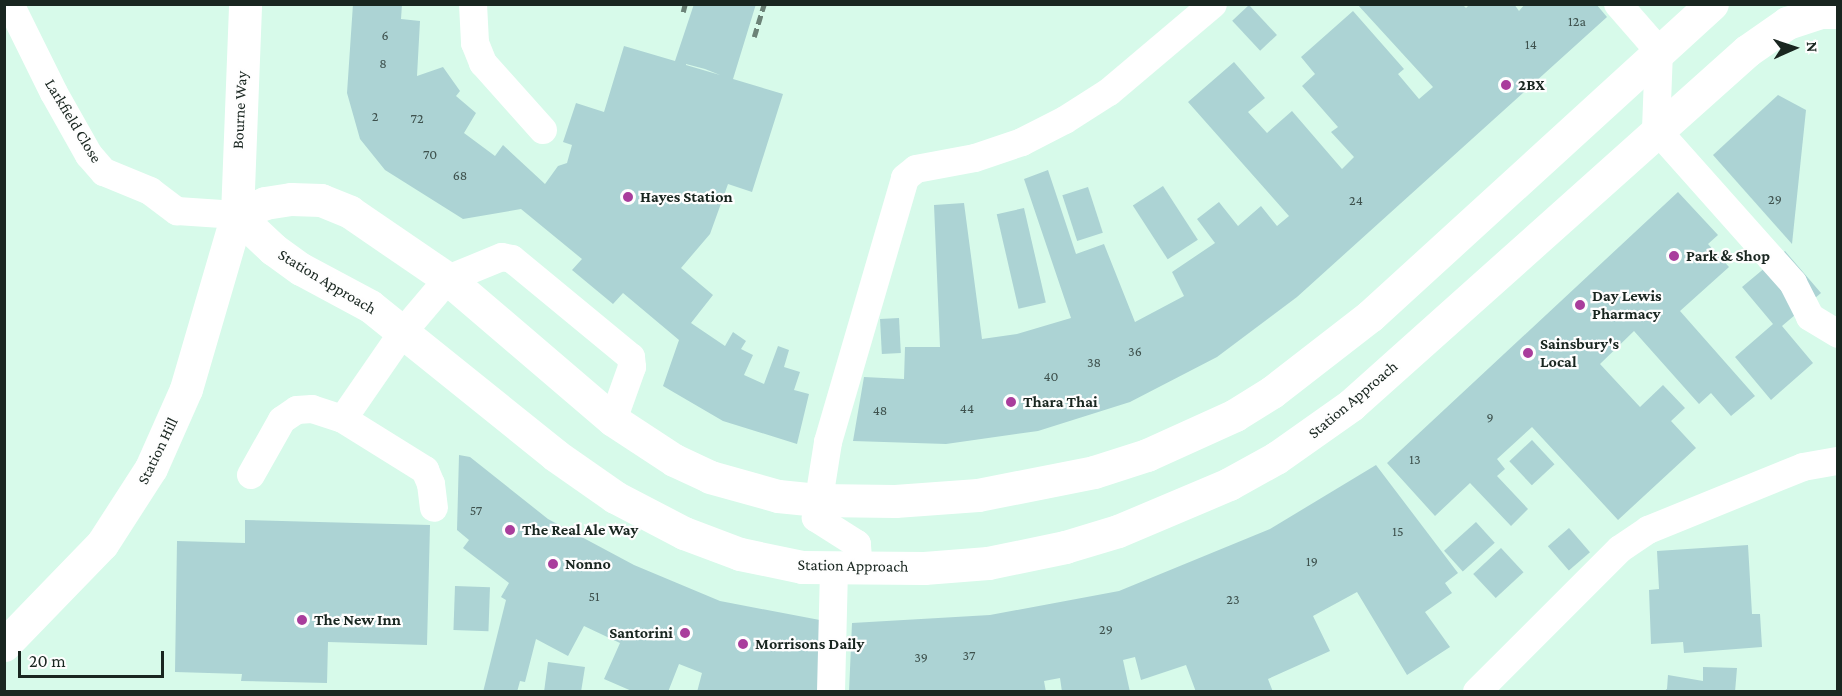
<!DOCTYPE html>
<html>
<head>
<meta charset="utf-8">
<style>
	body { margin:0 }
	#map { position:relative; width:1842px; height:696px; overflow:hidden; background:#d7faea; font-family:"Crimson Pro",serif }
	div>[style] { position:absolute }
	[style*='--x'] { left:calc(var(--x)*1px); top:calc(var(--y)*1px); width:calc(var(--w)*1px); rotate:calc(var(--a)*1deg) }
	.building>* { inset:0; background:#acd3d4; transform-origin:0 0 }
	.service>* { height:28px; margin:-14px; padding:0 14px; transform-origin:14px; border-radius:14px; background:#fff }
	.tertiary>* { height:33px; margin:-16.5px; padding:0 16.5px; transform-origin:16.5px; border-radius:16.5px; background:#fff }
	.rail>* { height:4.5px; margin-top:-2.25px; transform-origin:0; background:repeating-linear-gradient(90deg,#6b8277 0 9px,transparent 0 13.5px) }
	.dots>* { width:16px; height:16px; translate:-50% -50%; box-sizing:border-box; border:3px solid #fefefe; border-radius:50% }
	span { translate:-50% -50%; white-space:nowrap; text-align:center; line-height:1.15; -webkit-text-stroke:4.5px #fefefe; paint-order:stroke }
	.number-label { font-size:14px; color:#3e514d }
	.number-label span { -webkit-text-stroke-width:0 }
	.poi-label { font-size:16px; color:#192620; font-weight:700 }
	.left { translate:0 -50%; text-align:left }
	.right { translate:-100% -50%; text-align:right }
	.street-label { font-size:16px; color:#192620 }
	.frame { position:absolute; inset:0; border:6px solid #192620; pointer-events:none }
	.north { position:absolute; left:1764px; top:18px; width:60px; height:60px; -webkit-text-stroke:4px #fefefe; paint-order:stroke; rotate:87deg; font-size:16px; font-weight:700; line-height:24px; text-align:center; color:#192620 }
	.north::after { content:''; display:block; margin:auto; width:21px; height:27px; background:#192620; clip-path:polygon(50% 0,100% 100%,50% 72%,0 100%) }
	.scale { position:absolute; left:18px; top:651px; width:146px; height:27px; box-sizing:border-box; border:3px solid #192620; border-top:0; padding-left:8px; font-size:18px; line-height:21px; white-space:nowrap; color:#192620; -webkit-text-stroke:4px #fefefe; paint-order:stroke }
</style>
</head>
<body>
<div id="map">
	<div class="building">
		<i style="clip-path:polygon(evenodd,353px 4px,402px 4px,401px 19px,420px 21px,417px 76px,443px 67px,460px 91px,456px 96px,476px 113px,464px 133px,495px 156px,503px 145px,545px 184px,558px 166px,567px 163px,572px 145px,563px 142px,576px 103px,604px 112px,624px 46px,675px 61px,694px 4px,756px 4px,733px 79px,783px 94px,752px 192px,728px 184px,710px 234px,681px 268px,713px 295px,691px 323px,725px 346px,733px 332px,746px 341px,741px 349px,753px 355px,744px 375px,764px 384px,778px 346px,789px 350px,784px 367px,800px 372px,794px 390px,809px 394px,797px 444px,723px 421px,663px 386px,679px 340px,623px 293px,613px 304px,572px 270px,582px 259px,521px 209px,463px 219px,385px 170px,360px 139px,347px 93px,353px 4px,686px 64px,705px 69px,720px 75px,686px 65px,686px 64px)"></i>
		<i style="clip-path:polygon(1357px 4px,1462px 4px,1466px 8px,1470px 4px,1514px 4px,1519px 11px,1525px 4px,1596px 4px,1607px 17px,1297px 297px,1217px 357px,1130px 402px,1038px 431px,946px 444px,853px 441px,864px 377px,904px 379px,905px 347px,940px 347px,934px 205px,964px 203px,982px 339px,1017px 334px,1071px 318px,1024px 179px,1048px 170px,1076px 254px,1104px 244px,1135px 322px,1184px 296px,1172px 272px,1215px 243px,1197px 219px,1219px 202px,1238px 226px,1261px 206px,1277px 226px,1289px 216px,1188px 102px,1234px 62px,1265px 98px,1248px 112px,1267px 133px,1292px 111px,1342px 169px,1354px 157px,1331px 132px,1338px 127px,1302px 86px,1315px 74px,1301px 57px,1353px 11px,1404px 69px,1398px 74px,1419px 99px,1433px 87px)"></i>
		<i style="left:1249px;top:5px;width:41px;height:23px;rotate:47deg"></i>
		<i style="clip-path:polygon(1778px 95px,1806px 110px,1792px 244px,1713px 155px)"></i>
		<i style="left:1163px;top:186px;width:64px;height:36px;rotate:57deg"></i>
		<i style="left:1088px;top:187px;width:48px;height:27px;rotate:72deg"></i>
		<i style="clip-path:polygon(1678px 192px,1718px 235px,1708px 244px,1729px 267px,1680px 311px,1755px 396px,1731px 416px,1711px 393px,1699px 404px,1634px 331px,1600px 364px,1640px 407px,1663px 385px,1685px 408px,1671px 421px,1696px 448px,1618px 520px,1532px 427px,1497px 459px,1505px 469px,1497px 476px,1528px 509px,1511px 526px,1470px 483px,1435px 516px,1387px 463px)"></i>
		<i style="left:1024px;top:208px;width:97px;height:28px;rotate:77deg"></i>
		<i style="clip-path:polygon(1785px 251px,1821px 293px,1782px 326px,1813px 363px,1771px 400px,1735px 357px,1773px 324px,1742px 287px)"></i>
		<i style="left:899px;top:318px;width:35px;height:19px;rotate:87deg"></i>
		<i style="left:1532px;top:440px;width:33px;height:31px;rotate:47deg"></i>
		<i style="clip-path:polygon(459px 455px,470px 457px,548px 519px,634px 565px,720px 601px,825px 621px,821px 692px,697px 692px,702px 673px,679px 664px,668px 692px,634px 692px,604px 679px,620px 643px,584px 626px,568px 656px,536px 639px,525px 682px,520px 681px,517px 692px,483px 692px,506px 600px,501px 597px,509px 583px,463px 548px,469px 540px,457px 530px)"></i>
		<i style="clip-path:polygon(1376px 465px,1458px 573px,1445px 583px,1452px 593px,1425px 612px,1450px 647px,1407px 675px,1357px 592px,1313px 616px,1330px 651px,1268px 679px,1273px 692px,1196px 692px,1186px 665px,1141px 680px,1135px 657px,1123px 660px,1130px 692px,1062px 692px,1060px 678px,1044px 681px,1046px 692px,849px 692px,852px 623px,990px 615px,1119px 591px,1270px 529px)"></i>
		<i style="clip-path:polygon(245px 520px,430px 525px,427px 645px,328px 642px,327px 683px,241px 681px,242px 674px,175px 672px,177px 541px,245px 543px)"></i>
		<i style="left:1476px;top:522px;width:28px;height:43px;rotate:48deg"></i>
		<i style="left:1569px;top:528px;width:32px;height:28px;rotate:49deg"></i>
		<i style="clip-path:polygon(1748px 545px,1752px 614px,1760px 614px,1762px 647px,1684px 653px,1683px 642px,1651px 644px,1649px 590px,1659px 589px,1657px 551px)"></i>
		<i style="left:1501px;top:548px;width:33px;height:38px;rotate:47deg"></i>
		<i style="left:455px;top:586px;width:35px;height:44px;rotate:2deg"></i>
		<i style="clip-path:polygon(548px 662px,585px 667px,581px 692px,544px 692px)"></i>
		<i style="clip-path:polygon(1703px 667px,1737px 668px,1735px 692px,1663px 692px,1667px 689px,1668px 675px,1703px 681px)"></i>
	</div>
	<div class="service">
		<i style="--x:10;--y:4;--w:99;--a:63.7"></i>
		<i style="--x:54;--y:93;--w:71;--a:60.6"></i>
		<i style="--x:89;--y:155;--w:23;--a:49"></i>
		<i style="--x:104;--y:172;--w:50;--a:22.4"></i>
		<i style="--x:150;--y:191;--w:34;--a:37"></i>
		<i style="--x:177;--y:211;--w:60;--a:3.8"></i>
		<i style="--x:473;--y:4;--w:39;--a:87"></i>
		<i style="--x:475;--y:43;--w:22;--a:68"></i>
		<i style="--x:483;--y:63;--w:90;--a:48.2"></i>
		<i style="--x:1618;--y:4;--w:62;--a:48.9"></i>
		<i style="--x:1659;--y:51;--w:78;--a:92.2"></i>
		<i style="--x:1656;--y:129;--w:206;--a:48.3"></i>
		<i style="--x:1793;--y:283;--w:38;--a:63"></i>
		<i style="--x:1810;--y:317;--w:33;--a:31"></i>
		<i style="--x:343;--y:419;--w:97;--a:31.9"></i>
		<i style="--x:425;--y:470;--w:15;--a:67"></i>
		<i style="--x:431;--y:484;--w:24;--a:83"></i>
		<i style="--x:251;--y:475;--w:63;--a:-60.6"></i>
		<i style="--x:282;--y:420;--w:18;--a:-34"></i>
		<i style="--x:297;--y:410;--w:15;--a:-4"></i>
		<i style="--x:312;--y:409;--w:33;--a:18"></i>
		<i style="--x:343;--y:419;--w:106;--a:-55.4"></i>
		<i style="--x:403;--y:332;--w:70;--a:-49.7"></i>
		<i style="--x:448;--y:279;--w:58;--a:-22.2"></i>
		<i style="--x:502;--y:257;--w:10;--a:11"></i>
		<i style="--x:512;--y:259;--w:154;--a:39.5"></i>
		<i style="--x:631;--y:357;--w:10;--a:84"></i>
		<i style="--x:632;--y:367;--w:56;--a:109.7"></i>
		<i style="--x:859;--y:569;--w:25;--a:-95"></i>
		<i style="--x:857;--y:544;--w:49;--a:-147.6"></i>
		<i style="--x:816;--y:518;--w:77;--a:-81"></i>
		<i style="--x:828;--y:442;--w:275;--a:-73.7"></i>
		<i style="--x:905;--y:178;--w:14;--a:-39"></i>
		<i style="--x:916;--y:169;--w:60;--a:-10.6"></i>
		<i style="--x:975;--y:158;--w:50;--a:-18.8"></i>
		<i style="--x:1022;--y:142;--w:48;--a:-27.1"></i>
		<i style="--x:1065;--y:120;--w:52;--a:-32.5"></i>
		<i style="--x:1109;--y:92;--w:136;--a:-40.2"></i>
		<i style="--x:831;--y:692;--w:123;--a:-88.6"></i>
		<i style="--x:1477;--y:692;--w:202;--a:-45"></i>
		<i style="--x:1620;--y:549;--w:34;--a:-34"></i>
		<i style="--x:1648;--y:530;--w:167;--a:-22.1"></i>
		<i style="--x:1803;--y:467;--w:36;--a:-10"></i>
	</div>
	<div class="tertiary">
		<i style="--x:237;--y:215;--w:50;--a:43.4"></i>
		<i style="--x:273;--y:249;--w:34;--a:36"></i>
		<i style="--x:301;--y:269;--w:78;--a:28.2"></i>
		<i style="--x:370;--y:306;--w:238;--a:38.8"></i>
		<i style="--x:555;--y:455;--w:73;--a:35"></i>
		<i style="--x:615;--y:497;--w:78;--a:27.6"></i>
		<i style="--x:684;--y:533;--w:60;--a:20.6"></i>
		<i style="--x:740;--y:554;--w:63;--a:11.8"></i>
		<i style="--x:802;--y:567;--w:122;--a:0.5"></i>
		<i style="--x:924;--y:568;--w:64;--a:-4.5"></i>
		<i style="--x:988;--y:563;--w:79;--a:-11.7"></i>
		<i style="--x:1065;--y:547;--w:55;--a:-16.8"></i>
		<i style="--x:1118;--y:531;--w:121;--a:-22.9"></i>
		<i style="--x:1229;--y:484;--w:54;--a:-29"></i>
		<i style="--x:1276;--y:458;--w:92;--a:-35.2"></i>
		<i style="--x:1351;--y:405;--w:531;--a:-41.79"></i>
		<i style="--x:1747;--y:51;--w:49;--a:-35"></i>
		<i style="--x:1787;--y:23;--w:36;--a:-18"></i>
		<i style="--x:1821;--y:12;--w:17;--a:0"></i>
		<i style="--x:237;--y:215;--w:30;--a:-23"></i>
		<i style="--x:265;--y:203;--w:26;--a:-9"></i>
		<i style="--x:291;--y:199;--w:30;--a:2"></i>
		<i style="--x:321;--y:200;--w:31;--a:22"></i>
		<i style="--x:350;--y:212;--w:119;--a:34.4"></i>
		<i style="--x:448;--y:279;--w:217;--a:40.5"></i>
		<i style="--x:613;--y:420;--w:73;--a:33.3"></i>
		<i style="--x:674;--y:460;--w:40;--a:25"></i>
		<i style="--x:710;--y:477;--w:71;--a:15.6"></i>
		<i style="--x:778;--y:496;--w:40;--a:5.7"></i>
		<i style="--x:818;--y:500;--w:77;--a:0.7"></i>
		<i style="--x:895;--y:501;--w:83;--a:-4.1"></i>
		<i style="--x:978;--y:495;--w:118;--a:-11.2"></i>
		<i style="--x:1094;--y:472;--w:56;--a:-17.8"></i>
		<i style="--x:1147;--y:455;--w:97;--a:-24.4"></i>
		<i style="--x:1235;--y:415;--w:44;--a:-31.9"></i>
		<i style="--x:1272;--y:392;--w:124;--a:-37.8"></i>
		<i style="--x:1370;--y:316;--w:463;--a:-42.4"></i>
		<i style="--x:4;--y:645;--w:141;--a:-45.9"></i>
		<i style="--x:102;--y:544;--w:90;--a:-57.2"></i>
		<i style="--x:151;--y:468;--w:86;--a:-66.1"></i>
		<i style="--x:186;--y:389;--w:181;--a:-73.7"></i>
		<i style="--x:237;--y:215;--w:211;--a:-87.8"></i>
	</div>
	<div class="rail">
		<i style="--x:683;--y:12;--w:8;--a:-76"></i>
		<i style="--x:754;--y:37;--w:34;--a:-73"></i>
	</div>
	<div class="dots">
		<i style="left:1506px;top:85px;background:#a93d9c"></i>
		<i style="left:628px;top:197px;background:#a93d9c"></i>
		<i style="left:1674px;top:256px;background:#a93d9c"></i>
		<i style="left:1580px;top:305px;background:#a93d9c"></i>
		<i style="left:1528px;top:353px;background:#a93d9c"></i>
		<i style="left:1011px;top:402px;background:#a93d9c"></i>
		<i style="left:510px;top:530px;background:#a93d9c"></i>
		<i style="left:553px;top:564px;background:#a93d9c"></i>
		<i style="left:302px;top:620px;background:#a93d9c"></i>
		<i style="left:685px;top:633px;background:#a93d9c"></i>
		<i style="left:743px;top:644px;background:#a93d9c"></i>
	</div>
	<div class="number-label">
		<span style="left:1577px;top:21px">12a</span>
		<span style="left:385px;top:35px">6</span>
		<span style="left:1531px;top:44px">14</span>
		<span style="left:383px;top:63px">8</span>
		<span style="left:375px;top:116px">2</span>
		<span style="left:417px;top:118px">72</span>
		<span style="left:430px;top:154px">70</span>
		<span style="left:460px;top:175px">68</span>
		<span style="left:1775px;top:199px">29</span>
		<span style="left:1356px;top:200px">24</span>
		<span style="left:1135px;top:351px">36</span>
		<span style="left:1094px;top:362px">38</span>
		<span style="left:1051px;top:376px">40</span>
		<span style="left:967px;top:408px">44</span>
		<span style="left:880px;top:410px">48</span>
		<span style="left:1490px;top:417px">9</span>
		<span style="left:1415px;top:459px">13</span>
		<span style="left:476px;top:510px">57</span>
		<span style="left:1398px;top:531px">15</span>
		<span style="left:1312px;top:561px">19</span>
		<span style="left:594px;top:596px">51</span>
		<span style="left:1233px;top:599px">23</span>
		<span style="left:1106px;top:629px">29</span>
		<span style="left:969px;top:655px">37</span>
		<span style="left:921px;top:657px">39</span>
	</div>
	<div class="poi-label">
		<span class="left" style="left:1518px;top:85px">2BX</span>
		<span class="left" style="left:640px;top:197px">Hayes Station</span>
		<span class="left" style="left:1686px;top:256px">Park &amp; Shop</span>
		<span class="left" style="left:1592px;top:305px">Day Lewis<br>Pharmacy</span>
		<span class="left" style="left:1540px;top:353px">Sainsbury's<br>Local</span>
		<span class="left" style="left:1023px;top:402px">Thara Thai</span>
		<span class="left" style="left:522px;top:530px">The Real Ale Way</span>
		<span class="left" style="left:565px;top:564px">Nonno</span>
		<span class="left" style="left:314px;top:620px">The New Inn</span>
		<span class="right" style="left:673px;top:633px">Santorini</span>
		<span class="left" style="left:755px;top:644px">Morrisons Daily</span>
	</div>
	<div class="street-label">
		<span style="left:240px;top:110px;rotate:-87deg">Bourne Way</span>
		<span style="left:73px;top:121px;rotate:59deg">Larkfield Close</span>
		<span style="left:327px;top:282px;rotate:31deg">Station Approach</span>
		<span style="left:1353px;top:400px;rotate:-40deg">Station Approach</span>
		<span style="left:158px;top:451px;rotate:-64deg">Station Hill</span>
		<span style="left:853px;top:566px;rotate:1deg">Station Approach</span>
	</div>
	<div class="frame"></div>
	<div class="north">N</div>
	<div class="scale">20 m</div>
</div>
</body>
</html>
